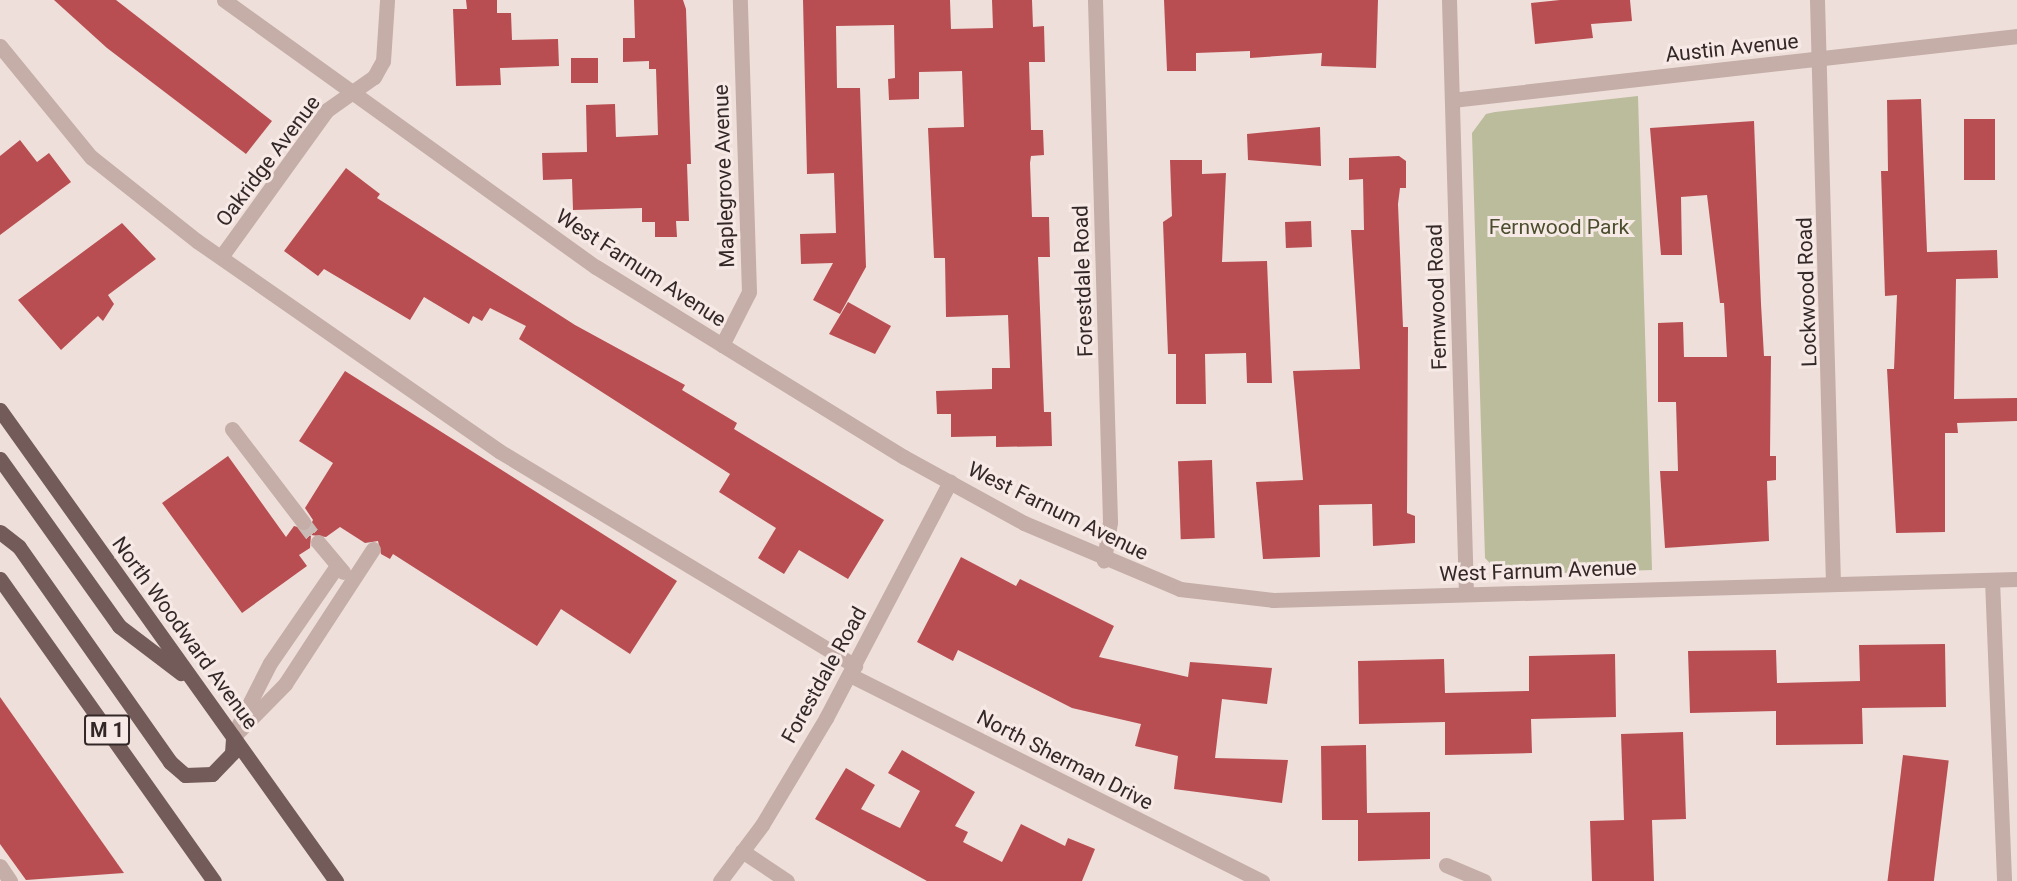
<!DOCTYPE html>
<html>
<head>
<meta charset="utf-8">
<style>
	body { margin:0 }
	#map { position:relative; width:2017px; height:881px; overflow:hidden; background:#eedfda; font-family:Roboto,sans-serif }
	div>[style] { position:absolute }
	[style*='--x'] { left:calc(var(--x)*1px); top:calc(var(--y)*1px); width:calc(var(--w)*1px); rotate:calc(var(--a)*1deg) }
	.green>* { inset:0; background:#babc9c }
	.building>* { inset:0; background:#b94e52; transform-origin:0 0 }
	.minor-tunnel>* { height:15px; margin-top:-7.5px; transform-origin:0; background:repeating-linear-gradient(90deg,#c9bab6 0 15px,transparent 0 23px) }
	.minor>* { height:15px; margin:-7.5px; padding:0 7.5px; transform-origin:7.5px; border-radius:7.5px; background:#c5ada8 }
	.major>* { height:15px; margin:-7.5px; padding:0 7.5px; transform-origin:7.5px; border-radius:7.5px; background:#735b5a }
	span { translate:-50% -50%; white-space:nowrap; text-align:center; line-height:1.15; -webkit-text-stroke:6px #f7eae6; paint-order:stroke }
	.shield-label span { padding:2px 4px; background:#f7eae6; border:2px solid; border-radius:4px; -webkit-text-stroke-width:0 }
	.shield-label { font-size:20px; color:#332827; font-weight:700 }
	.street-label { font-size:21px; color:#332827 }
	.park-label { font-size:21px; color:#4b4e2e }
</style>
</head>
<body>
<div id="map">
	<div class="green">
		<i style="clip-path:polygon(1638px 96px,1652px 570px,1501px 575px,1485px 558px,1472px 133px,1486px 114px,1495px 112px)"></i>
	</div>
	<div class="building">
		<i style="clip-path:polygon(54px 0,116px 0,272px 121px,246px 154px,107px 48px)"></i>
		<i style="clip-path:polygon(466px 0,497px 0,497px 13px,511px 13px,512px 40px,558px 39px,559px 66px,500px 68px,501px 85px,456px 86px,453px 9px,467px 9px)"></i>
		<i style="clip-path:polygon(634px 0,683px 0,686px 9px,691px 164px,687px 164px,689px 221px,676px 221px,677px 237px,655px 237px,655px 222px,642px 222px,642px 208px,573px 210px,572px 179px,543px 180px,542px 153px,587px 152px,586px 105px,615px 104px,616px 137px,658px 135px,656px 69px,649px 69px,649px 61px,623px 62px,623px 38px,635px 38px)"></i>
		<i style="clip-path:polygon(803px 0,950px 0,951px 29px,993px 28px,992px 0,1032px 0,1033px 27px,1044px 26px,1045px 62px,1029px 62px,1031px 130px,1043px 130px,1044px 155px,1031px 156px,1030px 163px,1032px 217px,1049px 217px,1050px 257px,1038px 257px,1044px 412px,1051px 412px,1052px 446px,996px 447px,996px 436px,951px 437px,951px 414px,937px 414px,936px 391px,992px 389px,992px 368px,1010px 368px,1008px 315px,946px 317px,945px 258px,934px 258px,928px 128px,964px 127px,962px 71px,919px 72px,919px 99px,889px 100px,888px 79px,895px 78px,894px 25px,836px 26px,837px 88px,860px 88px,866px 267px,840px 314px,813px 300px,833px 263px,801px 264px,800px 234px,836px 233px,834px 173px,807px 174px)"></i>
		<i style="clip-path:polygon(1164px 0,1378px 0,1376px 68px,1321px 66px,1322px 53px,1250px 58px,1250px 51px,1196px 53px,1196px 71px,1167px 71px)"></i>
		<i style="clip-path:polygon(1560px 0,1630px 0,1632px 21px,1591px 24px,1593px 38px,1535px 44px,1531px 3px)"></i>
		<i style="left:598px;top:58px;width:25px;height:27px;rotate:90deg"></i>
		<i style="clip-path:polygon(1921px 99px,1927px 252px,1997px 250px,1998px 278px,1956px 279px,1954px 399px,2017px 398px,2017px 421px,1957px 423px,1958px 433px,1945px 433px,1945px 532px,1896px 533px,1887px 369px,1894px 369px,1897px 295px,1885px 296px,1881px 171px,1888px 171px,1887px 100px)"></i>
		<i style="left:1964px;top:119px;width:31px;height:61px"></i>
		<i style="clip-path:polygon(1754px 121px,1761px 304px,1764px 356px,1771px 356px,1770px 456px,1776px 456px,1776px 480px,1767px 481px,1769px 541px,1665px 548px,1660px 471px,1678px 471px,1676px 402px,1658px 402px,1658px 323px,1683px 322px,1684px 357px,1727px 357px,1724px 303px,1720px 303px,1707px 195px,1681px 197px,1682px 255px,1661px 255px,1650px 128px)"></i>
		<i style="clip-path:polygon(1320px 127px,1321px 166px,1248px 160px,1247px 134px)"></i>
		<i style="clip-path:polygon(20px 140px,37px 162px,49px 153px,71px 182px,0 235px,0 156px)"></i>
		<i style="clip-path:polygon(1399px 156px,1406px 161px,1406px 188px,1400px 188px,1398px 204px,1403px 327px,1408px 327px,1407px 513px,1415px 516px,1415px 543px,1373px 546px,1372px 504px,1319px 505px,1320px 557px,1263px 559px,1256px 482px,1303px 480px,1293px 371px,1360px 369px,1351px 230px,1364px 230px,1363px 179px,1349px 180px,1349px 158px)"></i>
		<i style="clip-path:polygon(1170px 160px,1202px 160px,1202px 174px,1226px 173px,1222px 262px,1267px 261px,1272px 383px,1247px 383px,1246px 353px,1205px 354px,1206px 404px,1176px 404px,1176px 354px,1168px 354px,1163px 222px,1172px 216px)"></i>
		<i style="clip-path:polygon(346px 168px,380px 194px,377px 198px,575px 325px,685px 385px,682px 390px,737px 423px,734px 429px,884px 520px,848px 579px,799px 550px,784px 574px,758px 558px,776px 528px,719px 492px,730px 474px,519px 339px,526px 326px,490px 308px,482px 321px,473px 316px,469px 324px,424px 297px,410px 320px,324px 269px,318px 276px,284px 251px)"></i>
		<i style="left:1311px;top:221px;width:26px;height:26px;rotate:88deg"></i>
		<i style="clip-path:polygon(122px 223px,156px 259px,108px 295px,114px 304px,103px 321px,98px 316px,61px 350px,18px 300px)"></i>
		<i style="clip-path:polygon(848px 302px,891px 326px,875px 354px,829px 334px)"></i>
		<i style="clip-path:polygon(345px 371px,677px 581px,630px 654px,561px 609px,537px 646px,393px 554px,390px 559px,381px 554px,378px 541px,365px 543px,340px 527px,326px 537px,311px 535px,310px 548px,299px 555px,307px 566px,242px 613px,162px 503px,228px 456px,286px 537px,294px 526px,308px 530px,313px 520px,305px 508px,333px 463px,299px 441px)"></i>
		<i style="left:1212px;top:460px;width:78px;height:34px;rotate:88deg"></i>
		<i style="clip-path:polygon(961px 557px,1016px 586px,1020px 579px,1114px 626px,1099px 657px,1188px 677px,1190px 662px,1272px 668px,1267px 704px,1222px 699px,1215px 758px,1288px 760px,1282px 803px,1174px 789px,1178px 756px,1135px 746px,1141px 724px,1072px 708px,958px 650px,953px 661px,917px 642px)"></i>
		<i style="clip-path:polygon(1945px 644px,1946px 707px,1862px 708px,1863px 744px,1776px 745px,1776px 711px,1690px 713px,1688px 651px,1776px 650px,1777px 683px,1860px 681px,1859px 645px)"></i>
		<i style="clip-path:polygon(1615px 654px,1616px 717px,1531px 719px,1532px 753px,1445px 755px,1445px 722px,1359px 724px,1358px 661px,1444px 659px,1445px 693px,1529px 691px,1529px 656px)"></i>
		<i style="clip-path:polygon(0 697px,124px 873px,26px 880px,0 844px)"></i>
		<i style="clip-path:polygon(1683px 732px,1686px 819px,1652px 820px,1654px 881px,1592px 881px,1590px 821px,1624px 820px,1621px 734px)"></i>
		<i style="clip-path:polygon(1366px 745px,1367px 813px,1430px 812px,1430px 859px,1358px 861px,1358px 820px,1322px 820px,1321px 746px)"></i>
		<i style="clip-path:polygon(902px 750px,975px 792px,955px 826px,968px 832px,963px 842px,1002px 862px,1021px 824px,1065px 846px,1068px 838px,1095px 849px,1082px 881px,927px 881px,815px 819px,846px 768px,875px 785px,861px 809px,900px 828px,920px 791px,888px 773px)"></i>
		<i style="left:1903px;top:755px;width:46px;height:127px;rotate:7deg"></i>
	</div>
	<div class="minor-tunnel">
		<i style="--x:303;--y:522;--w:25;--a:53"></i>
	</div>
	<div class="minor">
		<i style="--x:224;--y:0;--w:458;--a:35.7"></i>
		<i style="--x:596;--y:267;--w:362;--a:31.7"></i>
		<i style="--x:904;--y:457;--w:137;--a:28.8"></i>
		<i style="--x:1024;--y:523;--w:169;--a:22.9"></i>
		<i style="--x:1180;--y:589;--w:94;--a:6.7"></i>
		<i style="--x:1273;--y:600;--w:744;--a:-1.62"></i>
		<i style="--x:1095;--y:0;--w:522;--a:88.35"></i>
		<i style="--x:1110;--y:522;--w:39;--a:99"></i>
		<i style="--x:1449;--y:0;--w:594;--a:88.36"></i>
		<i style="--x:1817;--y:0;--w:583;--a:88.43"></i>
		<i style="--x:0;--y:46;--w:144;--a:50.7"></i>
		<i style="--x:91;--y:157;--w:135;--a:38.4"></i>
		<i style="--x:197;--y:241;--w:368;--a:34.8"></i>
		<i style="--x:499;--y:451;--w:416;--a:31.1"></i>
		<i style="--x:1452;--y:100;--w:569;--a:-6.46"></i>
		<i style="--x:221;--y:257;--w:181;--a:-54.2"></i>
		<i style="--x:327;--y:110;--w:57;--a:-35.1"></i>
		<i style="--x:374;--y:77;--w:18;--a:-61"></i>
		<i style="--x:383;--y:61;--w:61;--a:-86.2"></i>
		<i style="--x:722;--y:345;--w:59;--a:-63"></i>
		<i style="--x:749;--y:292;--w:292;--a:-91.8"></i>
		<i style="--x:232;--y:429;--w:117;--a:52.6"></i>
		<i style="--x:318;--y:542;--w:39;--a:50"></i>
		<i style="--x:1992;--y:580;--w:301;--a:87.7"></i>
		<i style="--x:850;--y:675;--w:461;--a:26.6"></i>
		<i style="--x:239;--y:724;--w:68;--a:-63.1"></i>
		<i style="--x:270;--y:663;--w:118;--a:-55.4"></i>
		<i style="--x:233;--y:737;--w:74;--a:-45.5"></i>
		<i style="--x:285;--y:684;--w:161;--a:-56.9"></i>
		<i style="--x:742;--y:851;--w:54;--a:33.7"></i>
		<i style="--x:1446;--y:865;--w:41;--a:22.8"></i>
		<i style="--x:0;--y:866;--w:18;--a:56"></i>
		<i style="--x:720;--y:881;--w:70;--a:-53.1"></i>
		<i style="--x:762;--y:825;--w:125;--a:-59.1"></i>
		<i style="--x:826;--y:718;--w:267;--a:-62.3"></i>
	</div>
	<div class="major">
		<i style="--x:0;--y:410;--w:579;--a:54.5"></i>
		<i style="--x:0;--y:459;--w:205;--a:54.5"></i>
		<i style="--x:119;--y:626;--w:78;--a:37.2"></i>
		<i style="--x:0;--y:532;--w:24;--a:38"></i>
		<i style="--x:19;--y:547;--w:263;--a:54.9"></i>
		<i style="--x:170;--y:762;--w:20;--a:41"></i>
		<i style="--x:185;--y:775;--w:27;--a:-2"></i>
		<i style="--x:212;--y:774;--w:29;--a:-46"></i>
		<i style="--x:232;--y:753;--w:16;--a:-86"></i>
		<i style="--x:0;--y:579;--w:370;--a:54.7"></i>
	</div>
	<div class="shield-label">
		<span style="left:107px;top:730px">M 1</span>
	</div>
	<div class="street-label">
		<span style="left:1732px;top:48px;rotate:-6deg">Austin Avenue</span>
		<span style="left:268px;top:161px;rotate:-53deg">Oakridge Avenue</span>
		<span style="left:724px;top:176px;rotate:-92deg">Maplegrove Avenue</span>
		<span style="left:641px;top:268px;rotate:33deg">West Farnum Avenue</span>
		<span style="left:1083px;top:281px;rotate:-92deg">Forestdale Road</span>
		<span style="left:1807px;top:292px;rotate:-92deg">Lockwood Road</span>
		<span style="left:1437px;top:297px;rotate:-92deg">Fernwood Road</span>
		<span style="left:1058px;top:511px;rotate:26deg">West Farnum Avenue</span>
		<span style="left:1538px;top:571px;rotate:-2deg">West Farnum Avenue</span>
		<span style="left:185px;top:633px;rotate:54deg">North Woodward Avenue</span>
		<span style="left:824px;top:675px;rotate:-61deg">Forestdale Road</span>
		<span style="left:1065px;top:760px;rotate:27deg">North Sherman Drive</span>
	</div>
	<div class="park-label">
		<span style="left:1559px;top:227px">Fernwood Park</span>
	</div>
</div>
</body>
</html>
